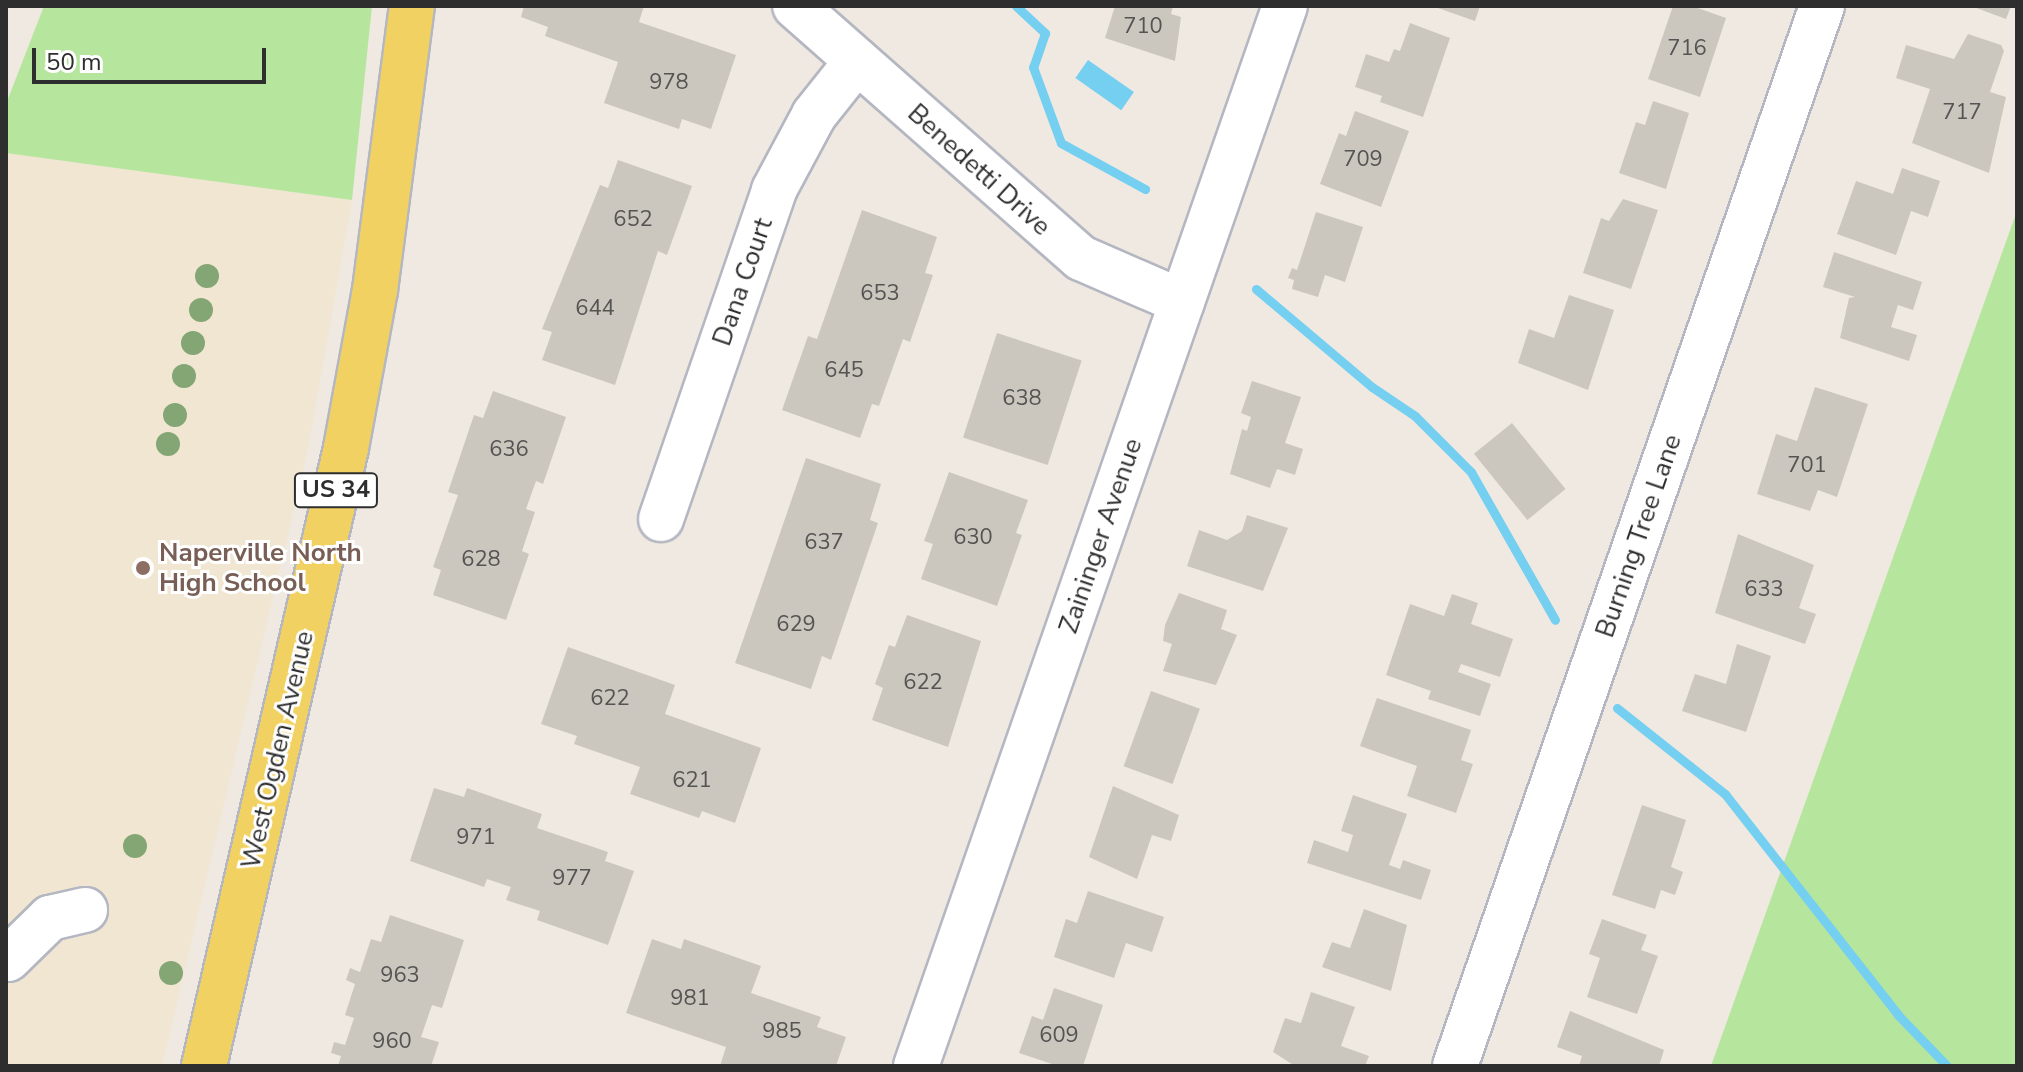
<!DOCTYPE html>
<html>
<head>
<meta charset="utf-8">
<style>
	body { margin:0 }
	#map { position:relative; width:2023px; height:1072px; overflow:hidden; background:#efe9e1; font-family:"Nunito Sans",sans-serif }
	div>[style] { position:absolute }
	[style*='--x'] { left:calc(var(--x)*1px); top:calc(var(--y)*1px); width:calc(var(--w)*1px); rotate:calc(var(--a)*1deg) }
	.education>* { inset:0; background:#f0e6d1 }
	.green>* { inset:0; background:#b6e59e }
	.water>* { inset:0; background:#75cff0; transform-origin:0 0 }
	.stream>* { height:9px; margin:-4.5px; padding:0 4.5px; transform-origin:4.5px; border-radius:4.5px; background:#75cff0 }
	.building>* { inset:0; background:#cbc7bf; transform-origin:0 0 }
	.roads { filter:drop-shadow(2px 0 #b4b7c1) drop-shadow(-2px 0 #b4b7c1) drop-shadow(0 2px #b4b7c1) drop-shadow(0 -2px #b4b7c1) }
	.minor>* { height:44px; margin:-22px; padding:0 22px; transform-origin:22px; border-radius:22px; background:#fff }
	.major>* { height:44px; margin:-22px; padding:0 22px; transform-origin:22px; border-radius:22px; background:#f2d163 }
	.trees>* { width:24px; height:24px; margin:-12px; border-radius:50%; background:#84a574 }
	.dots>* { width:22px; height:22px; translate:-50% -50%; box-sizing:border-box; border:4px solid #fff; border-radius:50% }
	span { translate:-50% -50%; white-space:nowrap; text-align:center; line-height:1.15; -webkit-text-stroke:6px #fff; paint-order:stroke }
	.number-label { font-size:22px; color:#555452 }
	.number-label span { -webkit-text-stroke-width:0 }
	.shield-label span { padding:2px 6px; background:#fff; border:2px solid; border-radius:6px; -webkit-text-stroke-width:0 }
	.shield-label { font-size:24px; color:#2e2e2e; font-weight:700 }
	.street-label { font-size:26px; color:#2e2e2e }
	.education-label { font-size:26px; color:#785e54; font-weight:700 }
	.left { translate:0 -50%; text-align:left }
	.frame { position:absolute; inset:0; border:8px solid #2e2e2e; pointer-events:none }
	.scale { position:absolute; left:32px; top:48px; width:234px; height:36px; box-sizing:border-box; border:4px solid #2e2e2e; border-top:0; padding-left:10px; font-size:24px; line-height:28px; white-space:nowrap; color:#2e2e2e; -webkit-text-stroke:6px #fff; paint-order:stroke }
</style>
</head>
<body>
<div id="map">
	<div class="education">
		<i style="clip-path:polygon(6px 153px,352px 200px,308px 449px,162px 1066px,6px 1066px)"></i>
	</div>
	<div class="green">
		<i style="clip-path:polygon(44px 6px,372px 6px,352px 200px,6px 153px,6px 104px)"></i>
		<i style="clip-path:polygon(2017px 211px,2017px 1066px,1711px 1066px)"></i>
	</div>
	<div class="water">
		<i style="left:1088px;top:60px;width:56px;height:22px;rotate:35deg"></i>
	</div>
	<div class="stream">
		<i style="--x:1016;--y:6;--w:40;--a:43"></i>
		<i style="--x:1045;--y:33;--w:36;--a:109"></i>
		<i style="--x:1033;--y:67;--w:81;--a:69.8"></i>
		<i style="--x:1061;--y:143;--w:96;--a:28.7"></i>
		<i style="--x:1256;--y:289;--w:152;--a:40.2"></i>
		<i style="--x:1372;--y:387;--w:52;--a:34"></i>
		<i style="--x:1415;--y:416;--w:79;--a:45"></i>
		<i style="--x:1471;--y:472;--w:170;--a:60.4"></i>
		<i style="--x:1617;--y:708;--w:138;--a:38.5"></i>
		<i style="--x:1725;--y:794;--w:281;--a:51.9"></i>
		<i style="--x:1898;--y:1015;--w:71;--a:46.1"></i>
	</div>
	<div class="building">
		<i style="clip-path:polygon(524px 6px,644px 6px,639px 22px,736px 55px,711px 129px,682px 119px,679px 129px,604px 103px,618px 62px,545px 36px,548px 27px,521px 17px)"></i>
		<i style="clip-path:polygon(1115px 6px,1173px 6px,1171px 14px,1181px 17px,1175px 61px,1105px 38px)"></i>
		<i style="clip-path:polygon(1432px 6px,1480px 6px,1475px 21px)"></i>
		<i style="clip-path:polygon(1673px 6px,1692px 6px,1726px 18px,1700px 97px,1648px 79px)"></i>
		<i style="clip-path:polygon(1971px 6px,2011px 6px,2006px 19px)"></i>
		<i style="clip-path:polygon(1410px 23px,1450px 38px,1423px 117px,1380px 102px,1382px 96px,1355px 87px,1366px 54px,1389px 62px,1394px 49px,1400px 51px)"></i>
		<i style="clip-path:polygon(1968px 34px,2001px 45px,2004px 51px,1990px 92px,2006px 97px,1989px 173px,1912px 143px,1930px 89px,1896px 78px,1906px 45px,1954px 59px)"></i>
		<i style="clip-path:polygon(1653px 101px,1689px 113px,1666px 189px,1619px 173px,1636px 122px,1645px 125px)"></i>
		<i style="clip-path:polygon(1355px 111px,1409px 131px,1381px 207px,1320px 184px,1339px 133px,1346px 136px)"></i>
		<i style="clip-path:polygon(618px 160px,692px 186px,667px 255px,658px 251px,615px 385px,542px 360px,552px 332px,542px 329px,600px 185px,608px 188px)"></i>
		<i style="clip-path:polygon(1902px 168px,1940px 181px,1928px 217px,1911px 211px,1896px 255px,1837px 234px,1856px 181px,1893px 194px)"></i>
		<i style="clip-path:polygon(1623px 199px,1658px 210px,1631px 289px,1583px 273px,1601px 218px,1609px 221px)"></i>
		<i style="clip-path:polygon(862px 210px,937px 237px,925px 273px,933px 275px,910px 342px,903px 339px,879px 406px,872px 404px,860px 438px,782px 410px,808px 336px,817px 339px)"></i>
		<i style="clip-path:polygon(1316px 212px,1363px 227px,1345px 282px,1325px 275px,1318px 297px,1292px 289px,1294px 280px,1288px 278px,1292px 268px,1297px 270px)"></i>
		<i style="clip-path:polygon(1834px 252px,1922px 282px,1913px 310px,1898px 305px,1891px 327px,1917px 335px,1909px 361px,1840px 338px,1849px 298px,1855px 297px,1823px 287px)"></i>
		<i style="clip-path:polygon(1569px 295px,1614px 310px,1588px 390px,1518px 363px,1529px 329px,1554px 338px)"></i>
		<i style="left:997px;top:333px;width:89px;height:110px;rotate:18deg"></i>
		<i style="clip-path:polygon(1252px 381px,1301px 397px,1285px 443px,1303px 449px,1295px 475px,1277px 469px,1270px 488px,1230px 474px,1242px 429px,1247px 431px,1251px 417px,1241px 413px)"></i>
		<i style="clip-path:polygon(1815px 387px,1868px 404px,1837px 497px,1818px 490px,1810px 511px,1757px 494px,1776px 434px,1797px 441px)"></i>
		<i style="clip-path:polygon(493px 391px,566px 417px,543px 484px,536px 481px,526px 509px,535px 512px,522px 551px,529px 554px,506px 620px,433px 595px,441px 570px,433px 567px,458px 495px,448px 492px,474px 415px,483px 418px)"></i>
		<i style="left:1512px;top:423px;width:85px;height:49px;rotate:51deg"></i>
		<i style="clip-path:polygon(806px 458px,881px 484px,870px 520px,878px 523px,831px 660px,822px 656px,811px 689px,735px 663px)"></i>
		<i style="clip-path:polygon(949px 472px,1028px 500px,1016px 533px,1022px 535px,997px 606px,921px 579px,933px 544px,924px 541px)"></i>
		<i style="clip-path:polygon(1247px 515px,1288px 528px,1263px 591px,1187px 566px,1199px 530px,1227px 540px,1242px 531px)"></i>
		<i style="clip-path:polygon(1738px 534px,1814px 565px,1799px 608px,1816px 614px,1805px 644px,1715px 613px)"></i>
		<i style="clip-path:polygon(1179px 593px,1227px 610px,1221px 629px,1237px 635px,1216px 685px,1163px 671px,1172px 644px,1163px 641px,1165px 625px)"></i>
		<i style="clip-path:polygon(1452px 594px,1478px 603px,1471px 624px,1513px 639px,1500px 677px,1461px 664px,1458px 672px,1491px 684px,1480px 716px,1428px 699px,1431px 691px,1386px 675px,1410px 604px,1444px 616px)"></i>
		<i style="clip-path:polygon(907px 615px,981px 641px,948px 747px,872px 720px,883px 688px,875px 684px,889px 645px,895px 647px)"></i>
		<i style="clip-path:polygon(1737px 644px,1771px 656px,1746px 732px,1682px 711px,1695px 674px,1726px 684px)"></i>
		<i style="clip-path:polygon(568px 647px,675px 685px,665px 714px,761px 748px,735px 823px,702px 811px,699px 818px,630px 794px,640px 767px,574px 744px,577px 736px,541px 724px)"></i>
		<i style="left:1151px;top:691px;width:52px;height:80px;rotate:20deg"></i>
		<i style="clip-path:polygon(1377px 698px,1471px 730px,1461px 760px,1473px 764px,1456px 813px,1407px 796px,1417px 766px,1360px 746px)"></i>
		<i style="clip-path:polygon(1113px 786px,1179px 815px,1171px 841px,1152px 835px,1137px 879px,1089px 857px)"></i>
		<i style="clip-path:polygon(434px 788px,464px 797px,467px 788px,542px 814px,537px 828px,608px 852px,605px 861px,634px 871px,608px 945px,537px 920px,540px 911px,506px 900px,511px 887px,487px 879px,484px 887px,410px 861px)"></i>
		<i style="clip-path:polygon(1353px 795px,1407px 814px,1389px 865px,1400px 869px,1403px 860px,1431px 870px,1421px 900px,1307px 863px,1314px 840px,1348px 852px,1353px 835px,1341px 831px)"></i>
		<i style="clip-path:polygon(1642px 805px,1686px 820px,1671px 867px,1683px 872px,1675px 895px,1661px 890px,1655px 909px,1612px 895px)"></i>
		<i style="clip-path:polygon(1088px 891px,1164px 917px,1152px 952px,1126px 943px,1114px 978px,1054px 957px,1066px 919px,1077px 923px)"></i>
		<i style="clip-path:polygon(1364px 909px,1407px 925px,1391px 991px,1322px 967px,1332px 942px,1350px 948px)"></i>
		<i style="clip-path:polygon(390px 915px,464px 940px,442px 1008px,432px 1005px,421px 1037px,439px 1042px,431px 1066px,338px 1066px,341px 1056px,331px 1053px,334px 1042px,345px 1045px,354px 1018px,345px 1015px,355px 984px,346px 980px,350px 968px,360px 972px,371px 939px,381px 942px)"></i>
		<i style="clip-path:polygon(1602px 919px,1647px 935px,1641px 950px,1658px 956px,1637px 1014px,1587px 997px,1600px 958px,1589px 954px)"></i>
		<i style="clip-path:polygon(652px 939px,681px 949px,684px 939px,761px 966px,751px 993px,821px 1017px,817px 1027px,846px 1037px,836px 1066px,720px 1066px,726px 1047px,626px 1013px)"></i>
		<i style="clip-path:polygon(1054px 988px,1103px 1005px,1083px 1066px,1058px 1066px,1019px 1053px,1032px 1016px,1043px 1020px)"></i>
		<i style="clip-path:polygon(1311px 992px,1355px 1007px,1341px 1046px,1369px 1056px,1365px 1066px,1295px 1066px,1273px 1052px,1285px 1018px,1301px 1023px)"></i>
		<i style="clip-path:polygon(1570px 1011px,1664px 1050px,1659px 1066px,1579px 1066px,1582px 1056px,1557px 1047px)"></i>
	</div>
	<div class="roads">
		<div class="minor">
			<i style="--x:795;--y:6;--w:381;--a:41.4"></i>
			<i style="--x:1081;--y:258;--w:110;--a:23.5"></i>
			<i style="--x:661;--y:519;--w:348;--a:-71"></i>
			<i style="--x:774;--y:190;--w:85;--a:-61.9"></i>
			<i style="--x:814;--y:115;--w:69;--a:-51.5"></i>
			<i style="--x:8;--y:959;--w:59;--a:-44.3"></i>
			<i style="--x:50;--y:918;--w:36;--a:-13"></i>
			<i style="--x:916;--y:1066;--w:1122;--a:-70.81"></i>
			<i style="--x:1455;--y:1066;--w:1122;--a:-70.9"></i>
		</div>
		<div class="major">
			<i style="--x:204;--y:1066;--w:634;--a:-77.06"></i>
			<i style="--x:346;--y:448;--w:161;--a:-79.6"></i>
			<i style="--x:375;--y:290;--w:286;--a:-82.6"></i>
		</div>
	</div>
	<div class="trees">
		<i style="left:207px;top:276px"></i>
		<i style="left:201px;top:310px"></i>
		<i style="left:193px;top:343px"></i>
		<i style="left:184px;top:376px"></i>
		<i style="left:175px;top:415px"></i>
		<i style="left:168px;top:444px"></i>
		<i style="left:135px;top:846px"></i>
		<i style="left:171px;top:973px"></i>
	</div>
	<div class="dots">
		<i style="left:143px;top:568px;background:#8d6e63"></i>
	</div>
	<div class="number-label">
		<span style="left:1143px;top:27px">710</span>
		<span style="left:1687px;top:49px">716</span>
		<span style="left:669px;top:83px">978</span>
		<span style="left:1962px;top:113px">717</span>
		<span style="left:1363px;top:160px">709</span>
		<span style="left:633px;top:220px">652</span>
		<span style="left:880px;top:294px">653</span>
		<span style="left:595px;top:309px">644</span>
		<span style="left:844px;top:371px">645</span>
		<span style="left:1022px;top:399px">638</span>
		<span style="left:509px;top:450px">636</span>
		<span style="left:1807px;top:466px">701</span>
		<span style="left:973px;top:538px">630</span>
		<span style="left:824px;top:543px">637</span>
		<span style="left:481px;top:560px">628</span>
		<span style="left:1764px;top:590px">633</span>
		<span style="left:796px;top:625px">629</span>
		<span style="left:923px;top:683px">622</span>
		<span style="left:610px;top:699px">622</span>
		<span style="left:692px;top:781px">621</span>
		<span style="left:476px;top:838px">971</span>
		<span style="left:572px;top:879px">977</span>
		<span style="left:400px;top:976px">963</span>
		<span style="left:690px;top:999px">981</span>
		<span style="left:782px;top:1032px">985</span>
		<span style="left:1059px;top:1036px">609</span>
		<span style="left:392px;top:1042px">960</span>
	</div>
	<div class="shield-label">
		<span style="left:336px;top:490px">US 34</span>
	</div>
	<div class="street-label">
		<span style="left:979px;top:170px;rotate:42deg">Benedetti Drive</span>
		<span style="left:743px;top:282px;rotate:-71deg">Dana Court</span>
		<span style="left:1101px;top:536px;rotate:-71deg">Zaininger Avenue</span>
		<span style="left:1639px;top:536px;rotate:-71deg">Burning Tree Lane</span>
		<span style="left:278px;top:750px;rotate:-77deg">West Ogden Avenue</span>
	</div>
	<div class="education-label">
		<span class="left" style="left:159px;top:568px">Naperville North<br>High School</span>
	</div>
	<div class="frame"></div>
	<div class="scale">50 m</div>
</div>
</body>
</html>
